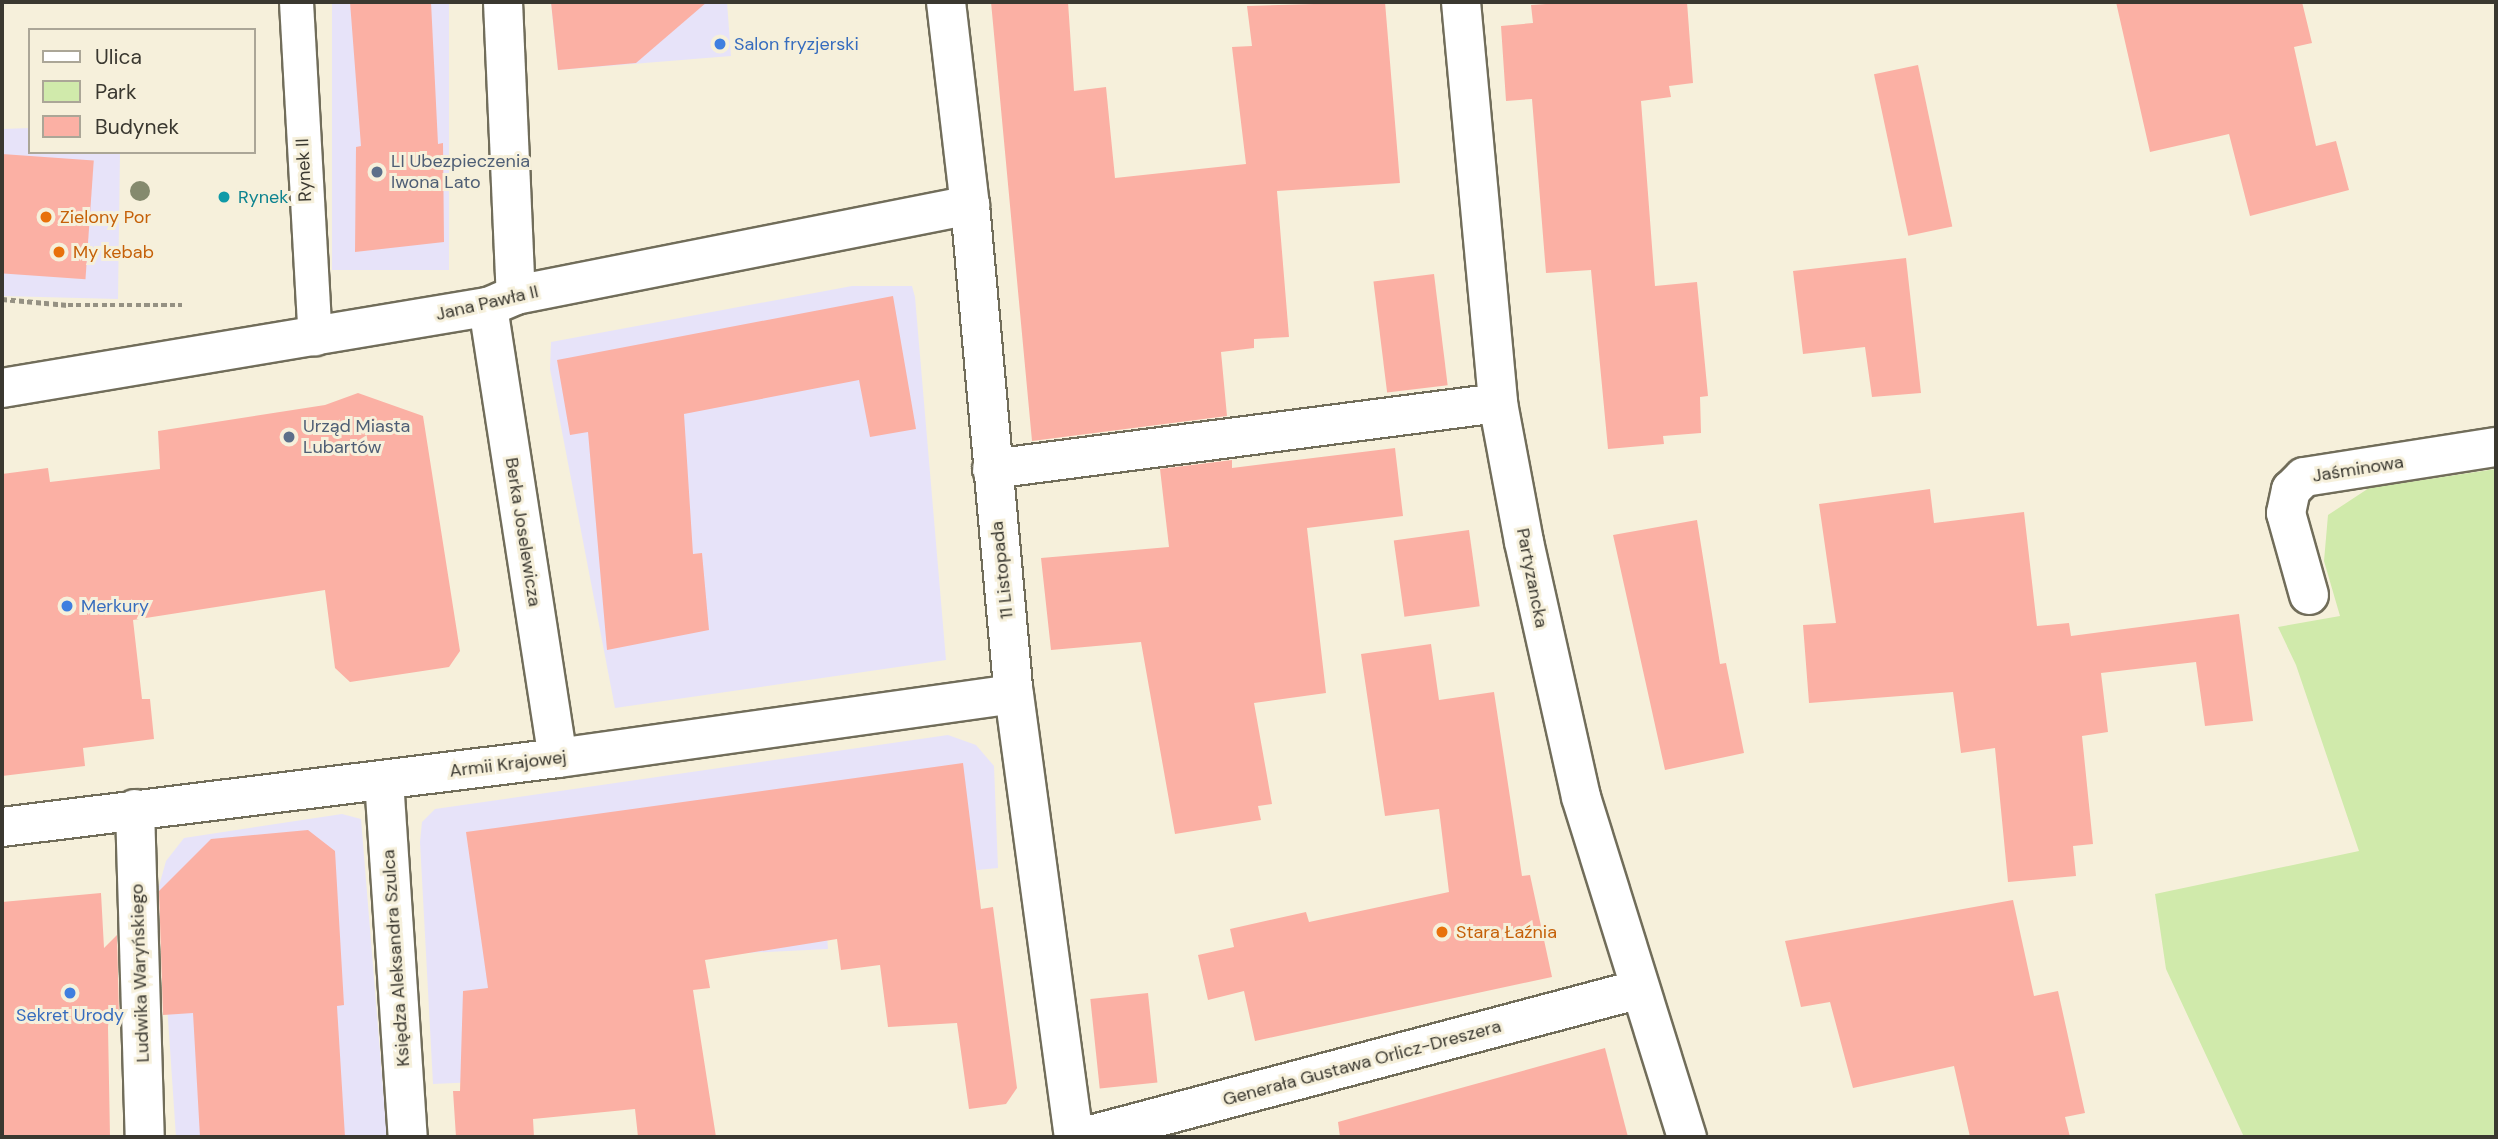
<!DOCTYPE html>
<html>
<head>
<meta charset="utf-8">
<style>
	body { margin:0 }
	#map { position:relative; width:2498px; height:1139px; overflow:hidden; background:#f6f0db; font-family:"DM Sans",sans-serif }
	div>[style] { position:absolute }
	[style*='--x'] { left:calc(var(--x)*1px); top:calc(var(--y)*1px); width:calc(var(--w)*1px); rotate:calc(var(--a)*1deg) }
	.commercial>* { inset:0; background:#e7e3f9; transform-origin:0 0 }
	.green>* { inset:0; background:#d0eaab }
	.building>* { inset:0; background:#fbb0a4; transform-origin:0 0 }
	.path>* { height:4.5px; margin-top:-2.25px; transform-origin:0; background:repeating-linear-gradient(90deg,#959183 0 5px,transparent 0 8.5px) }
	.roads { filter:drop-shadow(2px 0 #716d5a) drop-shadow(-2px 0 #716d5a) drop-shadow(0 2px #716d5a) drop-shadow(0 -2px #716d5a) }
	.lane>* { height:33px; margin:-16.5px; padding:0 16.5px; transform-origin:16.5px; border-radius:16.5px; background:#fff }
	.street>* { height:38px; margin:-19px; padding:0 19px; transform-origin:19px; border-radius:19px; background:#fff }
	.trees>* { width:20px; height:20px; margin:-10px; border-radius:50%; background:#858a6e }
	.dots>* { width:19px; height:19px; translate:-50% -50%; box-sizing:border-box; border:4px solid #f6f0db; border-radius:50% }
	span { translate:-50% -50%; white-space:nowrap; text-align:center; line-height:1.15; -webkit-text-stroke:6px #f6f0db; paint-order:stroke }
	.shop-label { font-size:18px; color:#366cbe }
	.left { translate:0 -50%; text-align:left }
	.service-label { font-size:18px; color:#4e5e75 }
	.street-label { font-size:18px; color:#3a3830 }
	.culture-label { font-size:18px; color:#0d838f }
	.food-label { font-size:18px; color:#c56008 }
	.frame { position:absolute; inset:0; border:4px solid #3a3830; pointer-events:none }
	.legend { position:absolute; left:28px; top:28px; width:228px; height:126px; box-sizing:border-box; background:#f6f0db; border:2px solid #aba697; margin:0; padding:9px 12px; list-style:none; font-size:21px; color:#3a3830 }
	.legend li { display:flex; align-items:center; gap:14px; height:35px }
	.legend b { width:35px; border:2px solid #aba697 }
</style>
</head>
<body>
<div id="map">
	<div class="commercial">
		<i style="left:332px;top:2px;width:117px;height:268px"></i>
		<i style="clip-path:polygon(551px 2px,727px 2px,731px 56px,558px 70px)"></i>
		<i style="clip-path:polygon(30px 128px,30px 152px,120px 152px,118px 299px,2px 296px,2px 129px)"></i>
		<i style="clip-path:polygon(852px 286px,912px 286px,915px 297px,946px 660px,615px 708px,550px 369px,551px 342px)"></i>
		<i style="clip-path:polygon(948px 735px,976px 745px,994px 766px,998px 868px,823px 885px,828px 949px,620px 959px,636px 1075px,433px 1084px,420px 842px,422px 822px,435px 809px)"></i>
		<i style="clip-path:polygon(342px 814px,361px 819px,387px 1137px,176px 1137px,159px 886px,166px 861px,184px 838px)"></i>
	</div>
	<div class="green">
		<i style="clip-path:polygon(2496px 469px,2496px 1137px,2244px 1137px,2166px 969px,2155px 894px,2359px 851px,2296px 665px,2278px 627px,2340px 616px,2324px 561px,2328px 515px,2369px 488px)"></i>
	</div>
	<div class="building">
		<i style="clip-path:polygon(350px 2px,431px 2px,438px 144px,443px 143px,444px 242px,355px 252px,356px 147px,361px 146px)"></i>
		<i style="clip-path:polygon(551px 2px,707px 2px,636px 63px,558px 70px)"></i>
		<i style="clip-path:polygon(991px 2px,1068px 2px,1074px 91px,1106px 87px,1115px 178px,1246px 164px,1232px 47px,1252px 46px,1247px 6px,1385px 2px,1400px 183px,1277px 191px,1289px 337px,1254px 339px,1254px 348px,1221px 352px,1227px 416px,1032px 441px)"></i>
		<i style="clip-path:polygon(1576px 2px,1687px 2px,1693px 83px,1669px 86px,1671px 97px,1641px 101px,1655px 286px,1697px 282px,1708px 396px,1700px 397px,1701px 433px,1663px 436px,1664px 444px,1608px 449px,1591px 270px,1546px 273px,1532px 99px,1506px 101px,1501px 26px,1533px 23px,1531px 5px)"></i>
		<i style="clip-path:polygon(2116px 2px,2302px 2px,2312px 43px,2294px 47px,2316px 146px,2336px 141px,2349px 190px,2250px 216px,2229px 134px,2150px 152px)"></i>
		<i style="left:1918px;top:65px;width:165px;height:45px;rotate:78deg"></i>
		<i style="left:2px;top:154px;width:92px;height:119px;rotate:4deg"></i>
		<i style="clip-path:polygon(1906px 258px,1921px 393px,1872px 397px,1865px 347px,1803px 354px,1793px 271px)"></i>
		<i style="left:1434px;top:274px;width:112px;height:61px;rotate:83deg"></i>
		<i style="clip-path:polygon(893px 296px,916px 429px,870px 437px,859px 380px,684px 414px,693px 554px,702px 553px,709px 630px,607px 650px,588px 432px,570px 435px,557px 360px)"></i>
		<i style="clip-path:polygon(358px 393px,423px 416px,460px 651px,449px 667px,350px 682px,335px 668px,325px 590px,133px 620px,142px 699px,150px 699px,154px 739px,83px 748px,85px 766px,2px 776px,2px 474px,48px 468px,50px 482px,160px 469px,158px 431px,325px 405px)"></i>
		<i style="clip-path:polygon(1395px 448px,1403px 516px,1307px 528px,1326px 693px,1254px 703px,1272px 804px,1258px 806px,1261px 820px,1175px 834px,1141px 642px,1051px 650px,1041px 558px,1169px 547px,1160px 469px,1232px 460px,1232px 468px)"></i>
		<i style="clip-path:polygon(1930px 489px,1934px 523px,2024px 512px,2037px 626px,2069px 623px,2071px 636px,2239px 614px,2253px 721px,2205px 726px,2196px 662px,2101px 673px,2108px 732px,2082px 736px,2093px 844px,2073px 846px,2076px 876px,2008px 882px,1995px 748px,1961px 753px,1953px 692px,1809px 703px,1803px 625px,1836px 623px,1819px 504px)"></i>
		<i style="clip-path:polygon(1697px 520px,1720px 664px,1726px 663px,1744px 753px,1665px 770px,1613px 535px)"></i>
		<i style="left:1469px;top:530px;width:77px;height:76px;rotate:82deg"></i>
		<i style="clip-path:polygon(1431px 644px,1439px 700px,1494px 692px,1522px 876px,1530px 875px,1552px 977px,1255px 1041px,1244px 991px,1208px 1000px,1198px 955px,1234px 947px,1230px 929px,1306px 912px,1309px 922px,1449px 892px,1439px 809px,1385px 816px,1361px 654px)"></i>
		<i style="clip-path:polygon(963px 763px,981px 909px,993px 907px,1017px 1088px,1006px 1104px,969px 1109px,957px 1023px,888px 1027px,880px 965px,841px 970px,837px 939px,705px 960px,710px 988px,693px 990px,716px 1137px,638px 1137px,635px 1109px,533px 1119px,534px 1137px,456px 1137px,453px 1091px,460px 1091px,463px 991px,488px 988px,466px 832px)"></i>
		<i style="clip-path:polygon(308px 830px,335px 851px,344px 1005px,337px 1006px,345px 1137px,200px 1137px,193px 1013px,163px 1015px,159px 891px,211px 839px)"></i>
		<i style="clip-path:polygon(101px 893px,104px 948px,117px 935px,119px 1017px,109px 1018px,108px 1027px,110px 1137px,2px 1137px,2px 902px)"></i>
		<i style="clip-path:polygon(2013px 900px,2034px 996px,2058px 991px,2085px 1113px,2065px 1117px,2070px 1137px,1970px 1137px,1954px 1066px,1853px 1088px,1830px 1002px,1801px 1007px,1785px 941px)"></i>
		<i style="left:1148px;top:993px;width:90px;height:58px;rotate:84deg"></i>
		<i style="clip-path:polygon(1605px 1048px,1628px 1137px,1340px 1137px,1338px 1122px)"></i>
	</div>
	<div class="path">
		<i style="--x:2;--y:299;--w:66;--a:5.2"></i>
		<i style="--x:68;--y:305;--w:114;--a:0"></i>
	</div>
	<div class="roads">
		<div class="lane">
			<i style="--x:296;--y:2;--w:337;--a:86.8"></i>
		</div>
		<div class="street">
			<i style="--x:503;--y:2;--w:293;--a:87.5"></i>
			<i style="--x:946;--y:2;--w:204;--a:83.3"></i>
			<i style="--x:970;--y:205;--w:491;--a:84.9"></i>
			<i style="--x:1014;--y:694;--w:447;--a:82.3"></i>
			<i style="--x:1461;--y:2;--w:403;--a:84.7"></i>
			<i style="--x:1498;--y:403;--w:141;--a:79.4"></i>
			<i style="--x:1524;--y:542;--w:261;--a:77.4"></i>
			<i style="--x:1581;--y:797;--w:356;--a:72.7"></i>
			<i style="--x:488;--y:307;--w:456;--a:81.2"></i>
			<i style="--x:2;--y:388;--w:493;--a:-9.5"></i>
			<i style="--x:488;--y:307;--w:30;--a:-23"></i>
			<i style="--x:516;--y:295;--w:463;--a:-11.2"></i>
			<i style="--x:992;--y:469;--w:510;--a:-7.43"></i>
			<i style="--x:2309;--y:595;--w:85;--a:-105.7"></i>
			<i style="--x:2286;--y:513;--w:24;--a:-78"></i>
			<i style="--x:2291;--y:490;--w:18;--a:-45"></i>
			<i style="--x:2304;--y:477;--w:194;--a:-8.9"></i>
			<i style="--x:384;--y:780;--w:358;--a:86.2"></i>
			<i style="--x:135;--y:809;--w:328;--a:88.3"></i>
			<i style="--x:2;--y:827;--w:560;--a:-7.07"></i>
			<i style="--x:558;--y:758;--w:460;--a:-8"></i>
			<i style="--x:1083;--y:1137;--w:576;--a:-14.88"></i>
		</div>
	</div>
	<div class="trees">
		<i style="left:140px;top:191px"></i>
	</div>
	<div class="dots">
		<i style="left:720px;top:44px;background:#3f7fe0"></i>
		<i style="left:377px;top:172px;background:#5c6f8a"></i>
		<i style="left:224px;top:197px;background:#0f9aa8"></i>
		<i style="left:46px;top:217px;background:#e8710a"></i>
		<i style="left:59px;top:252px;background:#e8710a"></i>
		<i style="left:289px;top:437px;background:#5c6f8a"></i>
		<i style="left:67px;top:606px;background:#3f7fe0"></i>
		<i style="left:1442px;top:932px;background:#e8710a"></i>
		<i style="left:70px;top:993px;background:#3f7fe0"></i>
	</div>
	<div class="shop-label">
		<span class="left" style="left:734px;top:44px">Salon fryzjerski</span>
		<span class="left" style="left:81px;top:606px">Merkury</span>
		<span style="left:70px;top:1015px">Sekret Urody</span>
	</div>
	<div class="service-label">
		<span class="left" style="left:391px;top:172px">LI Ubezpieczenia<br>Iwona Lato</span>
		<span class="left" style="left:303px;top:437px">Urząd Miasta<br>Lubartów</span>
	</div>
	<div class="street-label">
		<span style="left:304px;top:170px;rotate:-93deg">Rynek II</span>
		<span style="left:487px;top:303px;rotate:-13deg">Jana Pawła II</span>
		<span style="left:2358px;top:469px;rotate:-9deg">Jaśminowa</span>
		<span style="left:523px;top:532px;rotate:81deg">Berka Joselewicza</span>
		<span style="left:1002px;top:570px;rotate:-96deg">11 Listopada</span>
		<span style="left:1532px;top:578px;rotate:79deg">Partyzancka</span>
		<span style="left:508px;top:764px;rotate:-7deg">Armii Krajowej</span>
		<span style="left:396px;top:958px;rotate:-94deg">Księdza Aleksandra Szulca</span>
		<span style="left:140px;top:973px;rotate:-92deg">Ludwika Waryńskiego</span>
		<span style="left:1362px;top:1063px;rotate:-15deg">Generała Gustawa Orlicz-Dreszera</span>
	</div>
	<div class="culture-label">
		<span class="left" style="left:238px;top:197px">Rynek</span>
	</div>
	<div class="food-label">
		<span class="left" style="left:60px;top:217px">Zielony Por</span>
		<span class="left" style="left:73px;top:252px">My kebab</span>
		<span class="left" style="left:1456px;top:932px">Stara Łaźnia</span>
	</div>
	<div class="frame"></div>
	<ul class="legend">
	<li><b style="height:9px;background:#fff"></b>Ulica</li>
	<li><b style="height:19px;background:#d0eaab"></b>Park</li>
	<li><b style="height:19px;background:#fbb0a4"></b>Budynek</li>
	</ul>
</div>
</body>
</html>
